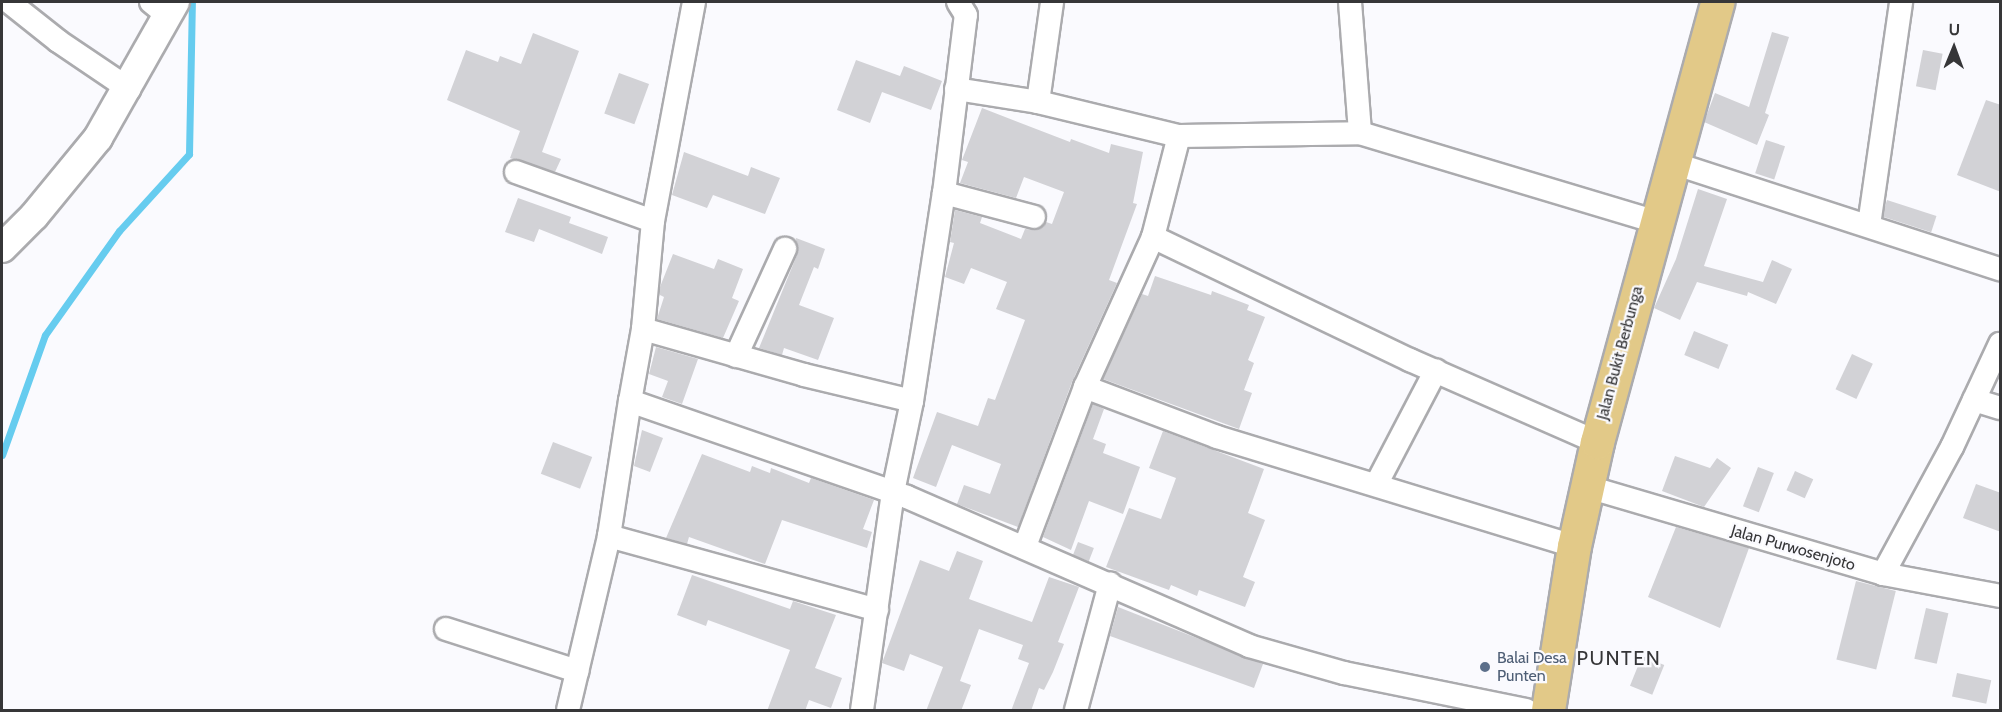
<!DOCTYPE html>
<html>
<head>
<meta charset="utf-8">
<style>
	body { margin:0 }
	#map { position:relative; width:2002px; height:712px; overflow:hidden; background:#fafafe; font-family:Cabin,sans-serif }
	div>[style] { position:absolute }
	[style*='--x'] { left:calc(var(--x)*1px); top:calc(var(--y)*1px); width:calc(var(--w)*1px); rotate:calc(var(--a)*1deg) }
	.stream>* { height:7px; margin:-3.5px; padding:0 3.5px; transform-origin:3.5px; border-radius:3.5px; background:#66ccef }
	.building>* { inset:0; background:#d2d2d6; transform-origin:0 0 }
	.roads { filter:drop-shadow(2px 0 #ababae) drop-shadow(-2px 0 #ababae) drop-shadow(0 2px #ababae) drop-shadow(0 -2px #ababae) }
	.minor>* { height:22px; margin:-11px; padding:0 11px; transform-origin:11px; border-radius:11px; background:#fff }
	.tertiary>* { height:28px; margin:-14px; padding:0 14px; transform-origin:14px; border-radius:14px; background:#fff }
	.primary>* { height:33px; margin:-16.5px; padding:0 16.5px; transform-origin:16.5px; border-radius:16.5px; background:#e2c988 }
	.dots>* { width:16px; height:16px; translate:-50% -50%; box-sizing:border-box; border:3px solid #fafafe; border-radius:50% }
	span { translate:-50% -50%; white-space:nowrap; text-align:center; line-height:1.15; -webkit-text-stroke:4.5px #fafafe; paint-order:stroke }
	.street-label { font-size:16px; color:#363638 }
	.service-label { font-size:16px; color:#4e5e75 }
	.left { translate:0 -50%; text-align:left }
	.quarter-label { font-size:20px; color:#363638; letter-spacing:1.5px }
	.frame { position:absolute; inset:0; border:3px solid #363638; pointer-events:none }
	.north { position:absolute; left:1924px; top:18px; width:60px; height:60px; -webkit-text-stroke:4px #fafafe; paint-order:stroke; rotate:1deg; font-size:16px; font-weight:700; line-height:24px; text-align:center; color:#363638 }
	.north::after { content:''; display:block; margin:auto; width:21px; height:27px; background:#363638; clip-path:polygon(50% 0,100% 100%,50% 72%,0 100%) }
</style>
</head>
<body>
<div id="map">
	<div class="stream">
		<i style="--x:2;--y:455;--w:127;--a:-70.3"></i>
		<i style="--x:45;--y:335;--w:128;--a:-54.6"></i>
		<i style="--x:119;--y:231;--w:104;--a:-47.7"></i>
		<i style="--x:189;--y:154;--w:152;--a:-88.9"></i>
	</div>
	<div class="building">
		<i style="clip-path:polygon(1772px 32px,1789px 37px,1765px 113px,1769px 115px,1757px 145px,1704px 122px,1715px 93px,1749px 107px)"></i>
		<i style="clip-path:polygon(533px 33px,579px 51px,542px 152px,561px 159px,555px 172px,510px 158px,520px 131px,447px 100px,466px 50px,498px 62px,500px 56px,521px 64px)"></i>
		<i style="left:1923px;top:50px;width:20px;height:37px;rotate:11deg"></i>
		<i style="clip-path:polygon(856px 60px,900px 76px,904px 66px,942px 81px,931px 110px,882px 92px,870px 123px,837px 110px)"></i>
		<i style="left:619px;top:73px;width:32px;height:43px;rotate:20deg"></i>
		<i style="clip-path:polygon(1986px 100px,2001px 105px,2001px 192px,1957px 175px)"></i>
		<i style="clip-path:polygon(982px 108px,1070px 142px,1071px 139px,1109px 153px,1111px 144px,1143px 152px,1133px 203px,1137px 204px,1109px 280px,1117px 283px,1072px 382px,1018px 527px,957px 504px,964px 485px,990px 494px,1001px 464px,952px 445px,936px 487px,913px 478px,937px 412px,978px 426px,988px 398px,995px 400px,1025px 320px,996px 309px,1007px 282px,971px 268px,964px 284px,945px 277px,954px 243px,950px 242px,955px 210px,982px 217px,980px 223px,1021px 239px,1025px 229px,1037px 230px,1046px 222px,1052px 224px,1064px 192px,1024px 177px,1016px 198px,960px 183px,968px 162px,962px 160px)"></i>
		<i style="left:1766px;top:140px;width:20px;height:35px;rotate:18deg"></i>
		<i style="clip-path:polygon(684px 152px,748px 176px,751px 167px,780px 178px,765px 214px,713px 195px,707px 208px,672px 195px)"></i>
		<i style="clip-path:polygon(1698px 189px,1727px 199px,1704px 266px,1763px 282px,1772px 260px,1792px 269px,1776px 304px,1748px 292px,1747px 296px,1697px 282px,1680px 320px,1654px 308px,1676px 259px)"></i>
		<i style="clip-path:polygon(518px 198px,571px 217px,569px 223px,608px 237px,602px 254px,539px 229px,534px 242px,505px 232px)"></i>
		<i style="left:1887px;top:200px;width:52px;height:17px;rotate:18deg"></i>
		<i style="clip-path:polygon(796px 238px,825px 249px,818px 269px,814px 267px,799px 305px,834px 318px,818px 360px,784px 348px,782px 355px,759px 348px,797px 255px)"></i>
		<i style="clip-path:polygon(673px 254px,714px 269px,718px 259px,743px 269px,732px 298px,739px 301px,723px 338px,657px 319px,664px 297px,660px 295px,660px 287px)"></i>
		<i style="clip-path:polygon(1155px 276px,1211px 295px,1212px 291px,1249px 305px,1247px 310px,1265px 317px,1248px 360px,1254px 363px,1244px 390px,1252px 393px,1239px 429px,1103px 379px,1142px 294px,1148px 296px)"></i>
		<i style="left:1694px;top:331px;width:37px;height:26px;rotate:22deg"></i>
		<i style="clip-path:polygon(656px 347px,698px 359px,682px 404px,662px 397px,668px 381px,649px 374px)"></i>
		<i style="left:1852px;top:354px;width:23px;height:39px;rotate:25deg"></i>
		<i style="clip-path:polygon(1093px 404px,1104px 409px,1093px 439px,1106px 444px,1103px 453px,1140px 467px,1123px 514px,1089px 501px,1071px 550px,1043px 537px)"></i>
		<i style="clip-path:polygon(642px 430px,663px 438px,650px 472px,634px 466px)"></i>
		<i style="clip-path:polygon(1163px 431px,1264px 469px,1248px 513px,1265px 520px,1243px 577px,1255px 582px,1245px 607px,1199px 590px,1197px 596px,1171px 585px,1169px 590px,1106px 567px,1129px 508px,1161px 519px,1176px 478px,1149px 468px)"></i>
		<i style="left:553px;top:442px;width:42px;height:34px;rotate:21deg"></i>
		<i style="clip-path:polygon(702px 454px,750px 472px,752px 466px,770px 473px,771px 468px,809px 483px,811px 478px,874px 500px,863px 529px,872px 532px,867px 548px,782px 520px,765px 564px,689px 537px,687px 544px,666px 538px)"></i>
		<i style="clip-path:polygon(1675px 456px,1710px 468px,1717px 458px,1731px 468px,1704px 507px,1662px 491px)"></i>
		<i style="left:1758px;top:467px;width:17px;height:42px;rotate:21deg"></i>
		<i style="left:1795px;top:471px;width:20px;height:21px;rotate:24deg"></i>
		<i style="clip-path:polygon(1976px 484px,2001px 493px,2001px 532px,1963px 518px)"></i>
		<i style="clip-path:polygon(1676px 527px,1749px 548px,1720px 628px,1648px 597px)"></i>
		<i style="left:1078px;top:542px;width:17px;height:14px;rotate:21deg"></i>
		<i style="clip-path:polygon(957px 551px,983px 561px,969px 599px,1032px 622px,1049px 577px,1079px 587px,1058px 642px,1064px 644px,1053px 672px,1044px 690px,1039px 688px,1031px 711px,1011px 711px,1029px 663px,1018px 659px,1023px 645px,979px 629px,960px 681px,971px 685px,961px 711px,926px 711px,943px 667px,910px 654px,904px 671px,882px 663px,920px 560px,949px 571px)"></i>
		<i style="clip-path:polygon(692px 575px,790px 609px,793px 601px,836px 615px,815px 668px,842px 678px,831px 708px,809px 700px,805px 711px,767px 711px,790px 650px,708px 620px,706px 626px,677px 615px)"></i>
		<i style="left:1856px;top:581px;width:41px;height:81px;rotate:14deg"></i>
		<i style="clip-path:polygon(1118px 607px,1263px 664px,1254px 688px,1110px 636px)"></i>
		<i style="left:1926px;top:608px;width:23px;height:52px;rotate:13deg"></i>
		<i style="left:1642px;top:656px;width:24px;height:32px;rotate:22deg"></i>
		<i style="left:1957px;top:673px;width:35px;height:24px;rotate:12deg"></i>
	</div>
	<div class="roads">
		<div class="minor">
			<i style="--x:9;--y:2;--w:63;--a:38.5"></i>
			<i style="--x:58;--y:41;--w:86;--a:34.1"></i>
			<i style="--x:151;--y:2;--w:21;--a:39"></i>
			<i style="--x:694;--y:2;--w:223;--a:100.6"></i>
			<i style="--x:653;--y:221;--w:108;--a:95.3"></i>
			<i style="--x:643;--y:329;--w:73;--a:100.2"></i>
			<i style="--x:630;--y:401;--w:293;--a:19.1"></i>
			<i style="--x:907;--y:497;--w:373;--a:23.5"></i>
			<i style="--x:1249;--y:646;--w:99;--a:15.9"></i>
			<i style="--x:1344;--y:673;--w:186;--a:11.5"></i>
			<i style="--x:1350;--y:2;--w:131;--a:85.6"></i>
			<i style="--x:1360;--y:133;--w:307;--a:16.7"></i>
			<i style="--x:956;--y:89;--w:83;--a:9"></i>
			<i style="--x:1038;--y:102;--w:145;--a:13.6"></i>
			<i style="--x:1179;--y:136;--w:181;--a:-0.9"></i>
			<i style="--x:1038;--y:102;--w:101;--a:-82"></i>
			<i style="--x:1673;--y:163;--w:344;--a:18"></i>
			<i style="--x:516;--y:172;--w:145;--a:19.7"></i>
			<i style="--x:944;--y:193;--w:93;--a:14.9"></i>
			<i style="--x:1869;--y:225;--w:225;--a:-81.8"></i>
			<i style="--x:1153;--y:237;--w:285;--a:25.6"></i>
			<i style="--x:1410;--y:360;--w:204;--a:23.7"></i>
			<i style="--x:643;--y:329;--w:167;--a:15.9"></i>
			<i style="--x:804;--y:375;--w:111;--a:13.5"></i>
			<i style="--x:736;--y:356;--w:118;--a:-65.4"></i>
			<i style="--x:1085;--y:387;--w:141;--a:20.7"></i>
			<i style="--x:1217;--y:437;--w:373;--a:17"></i>
			<i style="--x:1974;--y:400;--w:27;--a:17"></i>
			<i style="--x:1377;--y:483;--w:127;--a:-62.4"></i>
			<i style="--x:1588;--y:487;--w:308;--a:16.4"></i>
			<i style="--x:1883;--y:574;--w:119;--a:10.6"></i>
			<i style="--x:609;--y:536;--w:278;--a:15.4"></i>
			<i style="--x:1025;--y:546;--w:170;--a:-69.3"></i>
			<i style="--x:1085;--y:387;--w:165;--a:-65.6"></i>
			<i style="--x:1153;--y:237;--w:104;--a:-75.6"></i>
			<i style="--x:1883;--y:574;--w:145;--a:-61.5"></i>
			<i style="--x:1952;--y:447;--w:114;--a:-65"></i>
			<i style="--x:446;--y:629;--w:138;--a:17.8"></i>
			<i style="--x:568;--y:710;--w:179;--a:-76.7"></i>
			<i style="--x:609;--y:536;--w:137;--a:-81.2"></i>
			<i style="--x:862;--y:710;--w:220;--a:-81.9"></i>
			<i style="--x:893;--y:492;--w:93;--a:-78.2"></i>
			<i style="--x:912;--y:401;--w:210;--a:-81.3"></i>
			<i style="--x:944;--y:193;--w:179;--a:-83"></i>
			<i style="--x:966;--y:15;--w:15;--a:-122"></i>
			<i style="--x:1076;--y:710;--w:131;--a:-74.9"></i>
		</div>
		<div class="tertiary">
			<i style="--x:2;--y:248;--w:45;--a:-45"></i>
			<i style="--x:34;--y:216;--w:101;--a:-50.6"></i>
			<i style="--x:98;--y:138;--w:156;--a:-60.5"></i>
		</div>
		<div class="primary">
			<i style="--x:1548;--y:710;--w:166;--a:-81"></i>
			<i style="--x:1574;--y:546;--w:107;--a:-77.5"></i>
			<i style="--x:1597;--y:442;--w:456;--a:-74.7"></i>
		</div>
	</div>
	<div class="dots">
		<i style="left:1485px;top:667px;background:#5c6f8a"></i>
	</div>
	<div class="street-label">
		<span style="left:1620px;top:353px;rotate:-75deg">Jalan Bukit Berbunga</span>
		<span style="left:1793px;top:548px;rotate:16deg">Jalan Purwosenjoto</span>
	</div>
	<div class="service-label">
		<span class="left" style="left:1497px;top:667px">Balai Desa<br>Punten</span>
	</div>
	<div class="quarter-label">
		<span style="left:1619px;top:658px">PUNTEN</span>
	</div>
	<div class="frame"></div>
	<div class="north">U</div>
</div>
</body>
</html>
